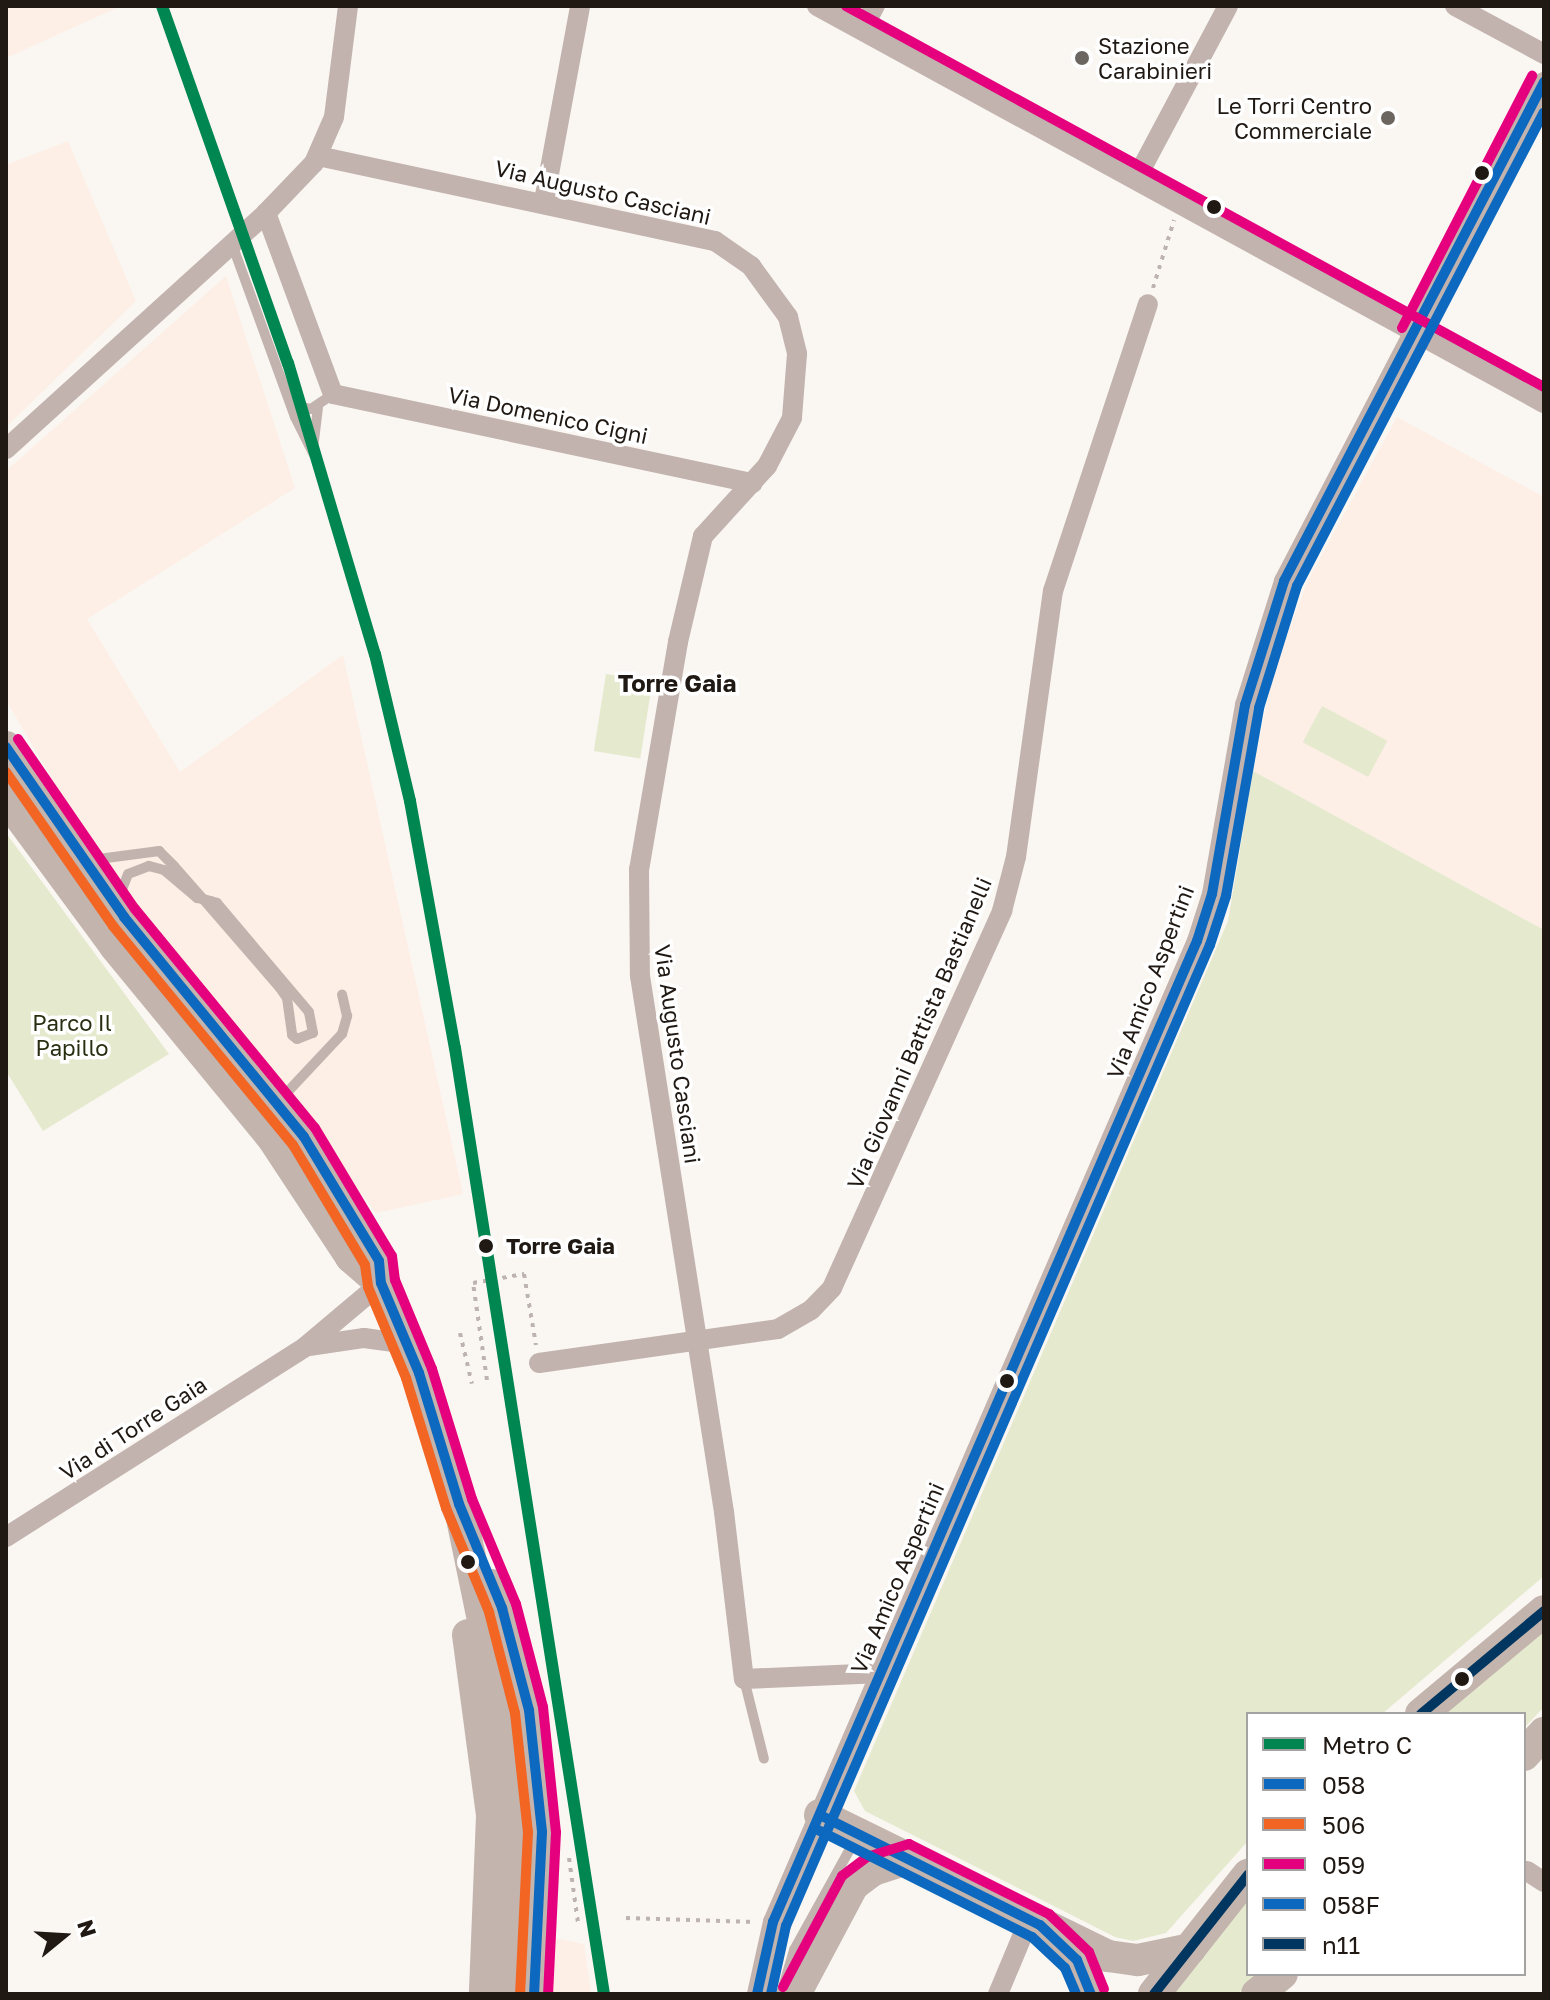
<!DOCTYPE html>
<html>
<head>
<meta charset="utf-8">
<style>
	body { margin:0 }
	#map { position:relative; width:1550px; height:2000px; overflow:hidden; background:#faf6f2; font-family:"Golos Text",sans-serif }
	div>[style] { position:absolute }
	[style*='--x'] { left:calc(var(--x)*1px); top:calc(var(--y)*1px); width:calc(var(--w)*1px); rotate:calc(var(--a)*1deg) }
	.built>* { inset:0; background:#fdefe5 }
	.green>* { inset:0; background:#e5eace; transform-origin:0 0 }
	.path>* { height:4px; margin-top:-2px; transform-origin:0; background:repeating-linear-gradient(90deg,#bdb3af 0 4px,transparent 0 10px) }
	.lane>* { height:10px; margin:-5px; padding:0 5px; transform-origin:5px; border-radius:5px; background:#c2b3ae }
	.street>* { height:20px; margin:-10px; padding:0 10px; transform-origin:10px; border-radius:10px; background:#c2b3ae }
	.primary>* { height:32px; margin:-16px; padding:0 16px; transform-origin:16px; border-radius:16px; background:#c3b4ae }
	.bus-1>* { height:10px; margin:-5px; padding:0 5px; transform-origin:5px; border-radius:5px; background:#0c69bf }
	.bus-2>* { height:10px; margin:-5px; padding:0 5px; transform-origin:5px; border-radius:5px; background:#f26522 }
	.bus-3>* { height:10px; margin:-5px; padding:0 5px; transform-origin:5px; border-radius:5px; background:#e5007d }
	.bus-4>* { height:10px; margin:-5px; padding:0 5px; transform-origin:5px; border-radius:5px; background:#0c69bf }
	.bus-5>* { height:10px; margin:-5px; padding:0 5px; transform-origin:5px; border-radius:5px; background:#00365f }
	.metro-1>* { height:12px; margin:-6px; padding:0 6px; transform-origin:6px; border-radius:6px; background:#008751 }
	.dots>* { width:22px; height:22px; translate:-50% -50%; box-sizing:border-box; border:4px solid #fff; border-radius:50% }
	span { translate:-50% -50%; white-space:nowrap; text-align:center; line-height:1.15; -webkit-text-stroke:7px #fff; paint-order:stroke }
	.poi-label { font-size:22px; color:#1f1813 }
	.left { translate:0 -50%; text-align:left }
	.right { translate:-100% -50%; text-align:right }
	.street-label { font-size:22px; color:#1f1813 }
	.park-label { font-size:22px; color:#282f11 }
	.stop-label { font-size:22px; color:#1f1813; font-weight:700 }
	.neighbourhood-label { font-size:24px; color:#1f1813; font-weight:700 }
	.frame { position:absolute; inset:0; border:8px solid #1f1813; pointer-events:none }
	.legend { position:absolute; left:1246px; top:1712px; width:280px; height:264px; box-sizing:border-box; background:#fff; border:2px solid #a5a3a1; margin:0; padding:10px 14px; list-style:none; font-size:24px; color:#1f1813 }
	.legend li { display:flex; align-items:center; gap:16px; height:40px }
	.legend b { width:40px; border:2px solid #a5a3a1 }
	.north { position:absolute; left:24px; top:1896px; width:80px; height:80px; -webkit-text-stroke:6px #fff; paint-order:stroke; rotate:72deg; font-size:22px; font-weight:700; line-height:32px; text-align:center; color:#1f1813 }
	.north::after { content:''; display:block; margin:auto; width:28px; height:36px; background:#1f1813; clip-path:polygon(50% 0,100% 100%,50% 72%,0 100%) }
</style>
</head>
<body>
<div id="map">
	<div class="built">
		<i style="clip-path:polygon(6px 6px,121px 6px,6px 58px)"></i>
		<i style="clip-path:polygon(68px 141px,136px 301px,6px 427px,6px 165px)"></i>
		<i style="clip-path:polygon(226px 276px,295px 488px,87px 619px,180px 772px,343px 655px,463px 1194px,376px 1213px,91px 845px,6px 700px,6px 471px)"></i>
		<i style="clip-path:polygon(1397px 417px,1544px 497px,1544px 930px,1253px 771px,1273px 674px,1307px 582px)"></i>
		<i style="clip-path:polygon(554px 1938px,584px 1944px,591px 1994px,549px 1994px)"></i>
	</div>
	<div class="green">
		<i style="left:606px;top:674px;width:47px;height:78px;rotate:9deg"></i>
		<i style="left:1322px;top:706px;width:74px;height:41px;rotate:28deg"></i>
		<i style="clip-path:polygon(1253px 771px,1544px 930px,1544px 1576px,1382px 1714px,1248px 1714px,1248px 1841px,1166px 1933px,1133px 1941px,1115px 1937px,865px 1811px,854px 1791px,1228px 921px)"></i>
		<i style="clip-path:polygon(6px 833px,169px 1054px,43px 1131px,6px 1071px)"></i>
		<i style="clip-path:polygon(1544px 1627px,1544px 1707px,1524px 1728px,1524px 1714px,1439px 1714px)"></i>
		<i style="clip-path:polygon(1248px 1897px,1248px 1974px,1262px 1974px,1237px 1994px,1172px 1994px)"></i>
	</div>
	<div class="path">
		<i style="--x:1153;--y:288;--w:71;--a:-72.8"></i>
		<i style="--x:460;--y:1333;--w:52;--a:76.8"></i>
		<i style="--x:487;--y:1380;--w:98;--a:-98.2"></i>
		<i style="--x:473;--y:1283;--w:52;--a:-10"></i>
		<i style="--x:524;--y:1274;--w:72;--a:80.4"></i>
		<i style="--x:569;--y:1858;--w:66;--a:82.1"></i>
		<i style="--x:626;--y:1918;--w:129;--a:1.8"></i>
	</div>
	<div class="lane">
		<i style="--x:232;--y:244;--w:184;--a:70"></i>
		<i style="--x:295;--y:417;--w:42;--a:63.4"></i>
		<i style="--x:291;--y:405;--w:20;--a:11"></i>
		<i style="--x:311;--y:409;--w:27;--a:-34"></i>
		<i style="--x:313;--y:449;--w:42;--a:-83.2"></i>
		<i style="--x:91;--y:860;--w:69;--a:-7.5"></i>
		<i style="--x:159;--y:851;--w:21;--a:45"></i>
		<i style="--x:174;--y:866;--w:44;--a:48.7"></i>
		<i style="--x:203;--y:899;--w:118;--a:49.1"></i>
		<i style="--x:280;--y:988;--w:12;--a:55"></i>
		<i style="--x:287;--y:998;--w:37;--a:82"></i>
		<i style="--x:292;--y:1035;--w:6;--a:39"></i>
		<i style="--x:297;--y:1039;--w:17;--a:-21"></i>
		<i style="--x:313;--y:1033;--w:21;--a:-101"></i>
		<i style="--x:309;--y:1012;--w:143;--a:-130.2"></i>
		<i style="--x:217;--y:903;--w:6;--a:-162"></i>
		<i style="--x:211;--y:901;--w:8;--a:-166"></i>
		<i style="--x:203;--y:899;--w:6;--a:-171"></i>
		<i style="--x:197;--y:898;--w:43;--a:-139.7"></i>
		<i style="--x:164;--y:870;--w:16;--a:-165"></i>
		<i style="--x:149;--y:866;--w:22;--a:159"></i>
		<i style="--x:128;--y:874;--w:26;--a:111"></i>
		<i style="--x:279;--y:1101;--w:92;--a:-46.8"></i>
		<i style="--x:342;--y:1034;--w:19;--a:-74"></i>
		<i style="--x:347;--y:1016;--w:22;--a:-103"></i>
		<i style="--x:744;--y:1679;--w:82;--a:76"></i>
		<i style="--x:781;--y:1994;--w:46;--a:-73.5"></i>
		<i style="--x:794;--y:1950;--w:128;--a:-61"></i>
	</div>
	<div class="street">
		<i style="--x:817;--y:6;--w:828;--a:28.64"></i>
		<i style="--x:1455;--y:6;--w:101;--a:28.3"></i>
		<i style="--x:862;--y:30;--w:27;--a:-62"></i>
		<i style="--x:318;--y:156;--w:406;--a:12.1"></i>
		<i style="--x:715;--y:241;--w:44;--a:34.8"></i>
		<i style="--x:751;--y:266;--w:63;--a:54"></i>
		<i style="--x:788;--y:317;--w:38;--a:76"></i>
		<i style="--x:797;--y:354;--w:64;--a:94.5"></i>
		<i style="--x:792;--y:418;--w:54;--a:117.5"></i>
		<i style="--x:767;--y:466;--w:95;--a:132.4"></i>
		<i style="--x:703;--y:536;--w:109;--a:103.3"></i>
		<i style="--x:678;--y:642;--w:230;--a:99.7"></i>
		<i style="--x:639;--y:869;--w:107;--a:89.5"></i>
		<i style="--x:640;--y:976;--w:543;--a:81.09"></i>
		<i style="--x:724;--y:1512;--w:168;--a:83.2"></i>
		<i style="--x:744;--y:1679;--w:138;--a:-2.5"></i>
		<i style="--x:1136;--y:179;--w:196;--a:-62"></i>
		<i style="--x:544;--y:201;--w:198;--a:-79.5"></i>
		<i style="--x:266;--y:213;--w:193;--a:69.7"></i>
		<i style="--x:333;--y:394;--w:429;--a:12"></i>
		<i style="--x:6;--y:449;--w:351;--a:-42.2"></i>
		<i style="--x:266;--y:213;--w:69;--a:-46.2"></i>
		<i style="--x:314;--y:163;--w:50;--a:-66.5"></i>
		<i style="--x:334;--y:117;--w:112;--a:-82.8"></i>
		<i style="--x:309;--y:1346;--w:56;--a:-8.3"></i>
		<i style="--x:364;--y:1338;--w:43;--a:7.9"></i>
		<i style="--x:539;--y:1363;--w:241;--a:-8.1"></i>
		<i style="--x:778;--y:1329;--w:38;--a:-30"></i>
		<i style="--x:811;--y:1310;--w:30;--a:-46"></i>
		<i style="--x:832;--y:1288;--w:414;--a:-65.7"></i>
		<i style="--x:1002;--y:911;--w:56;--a:-75.5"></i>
		<i style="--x:1016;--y:857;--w:269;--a:-82.1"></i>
		<i style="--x:1053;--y:591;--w:302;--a:-71.7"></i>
		<i style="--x:6;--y:1537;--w:354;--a:-32.4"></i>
		<i style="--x:305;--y:1347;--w:99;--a:-40.1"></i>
		<i style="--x:1527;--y:1871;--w:20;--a:33"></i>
		<i style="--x:757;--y:1994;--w:74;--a:-77.5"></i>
		<i style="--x:773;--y:1922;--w:1069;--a:-66.63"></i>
		<i style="--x:1197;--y:941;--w:49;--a:-72.3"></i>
		<i style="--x:1212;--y:894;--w:192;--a:-80.1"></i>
		<i style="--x:1245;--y:705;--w:130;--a:-72.5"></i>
		<i style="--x:1284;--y:581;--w:563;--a:-62.48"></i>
		<i style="--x:998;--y:1994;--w:80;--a:-67.3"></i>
	</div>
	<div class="primary">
		<i style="--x:6;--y:747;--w:207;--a:55.2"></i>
		<i style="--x:124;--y:917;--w:284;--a:50.7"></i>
		<i style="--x:304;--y:1137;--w:145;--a:58.8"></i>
		<i style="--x:379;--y:1261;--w:22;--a:85"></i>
		<i style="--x:381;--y:1283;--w:98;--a:67.1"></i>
		<i style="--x:419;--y:1373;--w:137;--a:73"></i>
		<i style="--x:459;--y:1504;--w:242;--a:78.3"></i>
		<i style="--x:508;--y:1741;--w:111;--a:85.4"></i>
		<i style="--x:517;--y:1852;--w:142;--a:93.2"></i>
		<i style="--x:6;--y:798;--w:184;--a:53.6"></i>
		<i style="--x:115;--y:946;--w:247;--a:50.6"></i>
		<i style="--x:272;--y:1137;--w:144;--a:56.6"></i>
		<i style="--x:351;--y:1257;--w:40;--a:41"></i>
		<i style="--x:492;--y:1585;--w:97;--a:71.9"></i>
		<i style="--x:522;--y:1677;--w:103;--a:80.5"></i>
		<i style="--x:539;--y:1779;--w:103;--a:88.3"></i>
		<i style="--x:542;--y:1882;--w:112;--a:94.1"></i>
		<i style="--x:468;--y:1635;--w:183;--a:82.4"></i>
		<i style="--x:492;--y:1816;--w:178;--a:92.3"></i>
		<i style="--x:1421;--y:1714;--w:160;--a:-39.9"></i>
		<i style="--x:1524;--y:1755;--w:30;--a:-48"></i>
		<i style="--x:820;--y:1815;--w:321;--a:26.1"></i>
		<i style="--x:1108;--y:1956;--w:30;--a:8"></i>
		<i style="--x:1138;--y:1960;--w:53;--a:-11.9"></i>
		<i style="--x:1054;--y:1938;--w:32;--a:44"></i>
		<i style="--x:1077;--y:1960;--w:37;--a:68"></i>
		<i style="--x:795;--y:1994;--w:123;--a:-62"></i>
		<i style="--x:853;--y:1885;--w:25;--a:-37"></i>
		<i style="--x:873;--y:1870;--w:38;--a:-18"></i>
		<i style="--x:1154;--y:1994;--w:152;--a:-51.7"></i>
		<i style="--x:1257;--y:1994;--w:32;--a:-39"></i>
	</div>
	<div class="bus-1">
		<i style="--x:6;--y:747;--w:207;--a:55.2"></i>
		<i style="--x:124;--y:917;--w:284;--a:50.7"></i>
		<i style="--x:304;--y:1137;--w:145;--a:58.8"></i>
		<i style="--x:379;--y:1261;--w:22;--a:85"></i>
		<i style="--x:381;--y:1283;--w:98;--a:67.1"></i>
		<i style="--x:419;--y:1373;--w:137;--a:73"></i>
		<i style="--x:459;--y:1504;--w:113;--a:67.5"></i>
		<i style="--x:502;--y:1608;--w:106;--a:75.2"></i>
		<i style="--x:529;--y:1710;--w:123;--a:83.9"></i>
		<i style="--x:542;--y:1832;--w:162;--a:92.8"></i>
		<i style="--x:820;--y:1815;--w:246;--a:26.6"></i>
		<i style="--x:1040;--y:1925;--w:51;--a:43.4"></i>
		<i style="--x:1077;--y:1960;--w:37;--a:68"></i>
		<i style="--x:757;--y:1994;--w:74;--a:-77.5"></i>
		<i style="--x:773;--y:1922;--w:1069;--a:-66.63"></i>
		<i style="--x:1197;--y:941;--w:49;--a:-72.3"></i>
		<i style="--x:1212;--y:894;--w:192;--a:-80.1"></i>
		<i style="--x:1245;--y:705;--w:130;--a:-72.5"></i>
		<i style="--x:1284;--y:581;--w:563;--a:-62.48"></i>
	</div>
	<div class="bus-2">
		<i style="--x:6;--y:772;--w:188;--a:55.2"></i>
		<i style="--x:113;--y:926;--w:283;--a:50.6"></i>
		<i style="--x:293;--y:1145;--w:140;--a:59"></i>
		<i style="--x:365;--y:1265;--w:22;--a:82"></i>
		<i style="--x:368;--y:1287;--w:99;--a:67.3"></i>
		<i style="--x:406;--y:1378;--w:136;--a:72.9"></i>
		<i style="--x:446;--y:1508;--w:113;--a:67.5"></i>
		<i style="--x:489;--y:1612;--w:104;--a:75.6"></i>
		<i style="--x:515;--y:1713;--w:120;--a:83.8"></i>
		<i style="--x:528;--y:1832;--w:161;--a:92.8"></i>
	</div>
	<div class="bus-3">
		<i style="--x:846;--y:6;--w:795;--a:28.63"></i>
		<i style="--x:1402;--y:328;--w:284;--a:-62.7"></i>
		<i style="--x:18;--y:739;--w:206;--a:55.5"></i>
		<i style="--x:135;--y:909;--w:283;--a:50.6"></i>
		<i style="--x:315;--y:1128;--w:149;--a:59"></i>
		<i style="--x:392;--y:1256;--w:24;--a:83"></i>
		<i style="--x:395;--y:1280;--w:96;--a:67.4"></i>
		<i style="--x:432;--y:1369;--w:136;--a:72.9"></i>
		<i style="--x:472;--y:1499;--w:114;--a:67.3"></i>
		<i style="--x:516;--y:1604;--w:106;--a:75.3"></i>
		<i style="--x:543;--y:1707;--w:126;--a:84.1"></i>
		<i style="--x:556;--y:1832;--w:162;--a:92.8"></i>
		<i style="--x:783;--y:1987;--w:126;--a:-62"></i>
		<i style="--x:842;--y:1876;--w:31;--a:-37"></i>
		<i style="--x:867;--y:1857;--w:44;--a:-17.2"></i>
		<i style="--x:909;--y:1844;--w:157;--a:26.6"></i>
		<i style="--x:1049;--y:1914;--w:55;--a:43.5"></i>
		<i style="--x:1089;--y:1952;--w:40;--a:68"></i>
	</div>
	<div class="bus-4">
		<i style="--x:814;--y:1828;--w:244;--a:26.6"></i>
		<i style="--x:1032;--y:1937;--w:45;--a:43.2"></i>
		<i style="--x:1065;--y:1968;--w:28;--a:67"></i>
		<i style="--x:771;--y:1994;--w:70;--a:-77.6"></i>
		<i style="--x:786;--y:1926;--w:1069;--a:-66.63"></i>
		<i style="--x:1210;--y:945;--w:52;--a:-71.9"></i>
		<i style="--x:1226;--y:896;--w:191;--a:-80"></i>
		<i style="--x:1259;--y:708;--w:128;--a:-72.7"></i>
		<i style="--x:1297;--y:586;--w:534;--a:-62.48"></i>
	</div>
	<div class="bus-5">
		<i style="--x:1421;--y:1714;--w:160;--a:-39.9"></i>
		<i style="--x:1154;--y:1994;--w:152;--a:-51.7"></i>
	</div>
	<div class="metro-1">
		<i style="--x:162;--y:6;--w:379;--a:70.6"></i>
		<i style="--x:288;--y:363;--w:304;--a:73.4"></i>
		<i style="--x:375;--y:654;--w:151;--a:76.6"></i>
		<i style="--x:410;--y:801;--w:251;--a:79.7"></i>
		<i style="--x:455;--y:1048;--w:958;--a:81.05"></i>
	</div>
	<div class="dots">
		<i style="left:1082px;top:58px;background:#6c6661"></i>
		<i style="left:1388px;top:118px;background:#6c6661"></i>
		<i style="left:1482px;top:173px;background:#1f1813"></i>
		<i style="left:1214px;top:207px;background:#1f1813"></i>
		<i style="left:486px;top:1246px;background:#1f1813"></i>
		<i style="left:1007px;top:1381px;background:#1f1813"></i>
		<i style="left:468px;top:1562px;background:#1f1813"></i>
		<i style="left:1462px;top:1679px;background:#1f1813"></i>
	</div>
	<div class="poi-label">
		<span class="left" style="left:1098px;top:58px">Stazione<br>Carabinieri</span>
		<span class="right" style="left:1372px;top:118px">Le Torri Centro<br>Commerciale</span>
	</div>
	<div class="street-label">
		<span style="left:603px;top:192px;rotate:13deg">Via Augusto Casciani</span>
		<span style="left:548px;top:415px;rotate:12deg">Via Domenico Cigni</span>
		<span style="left:1150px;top:982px;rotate:-69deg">Via Amico Aspertini</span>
		<span style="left:919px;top:1033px;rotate:-67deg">Via Giovanni Battista Bastianelli</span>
		<span style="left:678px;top:1054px;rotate:82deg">Via Augusto Casciani</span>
		<span style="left:133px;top:1428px;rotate:-33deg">Via di Torre Gaia</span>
		<span style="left:897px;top:1578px;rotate:-67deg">Via Amico Aspertini</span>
	</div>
	<div class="park-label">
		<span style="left:72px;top:1035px">Parco Il<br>Papillo</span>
	</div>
	<div class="stop-label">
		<span class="left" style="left:506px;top:1246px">Torre Gaia</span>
	</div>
	<div class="neighbourhood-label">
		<span style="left:677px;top:683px">Torre Gaia</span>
	</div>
	<div class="frame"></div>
	<ul class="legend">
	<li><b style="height:10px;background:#008751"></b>Metro C</li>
	<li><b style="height:10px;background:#0c69bf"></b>058</li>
	<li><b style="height:10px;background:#f26522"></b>506</li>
	<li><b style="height:10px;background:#e5007d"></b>059</li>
	<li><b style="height:10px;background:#0c69bf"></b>058F</li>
	<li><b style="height:10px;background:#00365f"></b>n11</li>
	</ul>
	<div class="north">N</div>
</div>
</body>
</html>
